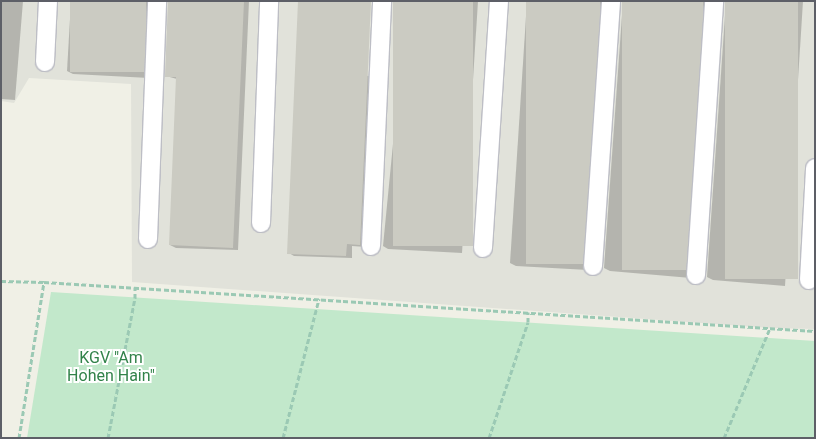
<!DOCTYPE html>
<html>
<head>
<meta charset="utf-8">
<style>
	body { margin:0 }
	#map { position:relative; width:816px; height:439px; overflow:hidden; background:#f0f0e6; font-family:Roboto,sans-serif }
	div>[style] { position:absolute }
	[style*='--x'] { left:calc(var(--x)*1px); top:calc(var(--y)*1px); width:calc(var(--w)*1px); rotate:calc(var(--a)*1deg) }
	.industrial>* { inset:0; background:#e1e2da }
	.green>* { inset:0; background:#c2e8cb }
	.shadow>* { inset:0; background:#0003 }
	.building>* { inset:0; background:#cbcbc2; transform-origin:0 0 }
	.path>* { height:3px; margin-top:-1.5px; transform-origin:0; background:repeating-linear-gradient(90deg,#9bc9b4 0 5px,transparent 0 7.5px) }
	.roads { filter:drop-shadow(1px 0 #bdbec5) drop-shadow(-1px 0 #bdbec5) drop-shadow(0 1px #bdbec5) drop-shadow(0 -1px #bdbec5) }
	.lane>* { height:18px; margin:-9px; padding:0 9px; transform-origin:9px; border-radius:9px; background:#fff }
	span { translate:-50% -50%; white-space:nowrap; text-align:center; line-height:1.15; -webkit-text-stroke:4px #fff; paint-order:stroke }
	.park-label { font-size:16px; color:#318249 }
	.frame { position:absolute; inset:0; border:2px solid #5d5f67; pointer-events:none }
</style>
</head>
<body>
<div id="map">
	<div class="industrial">
		<i style="clip-path:polygon(1px 1px,815px 1px,815px 329px,771px 328px,132px 282px,131px 84px,29px 78px,14px 103px,1px 101px)"></i>
	</div>
	<div class="green">
		<i style="clip-path:polygon(51px 292px,815px 341px,815px 438px,27px 438px)"></i>
	</div>
	<div class="shadow">
		<i style="clip-path:polygon(1px 1px,23px 1px,15px 100px,1px 99px)"></i>
		<i style="clip-path:polygon(71px 1px,153px 1px,149px 78px,73px 74px,67px 71px)"></i>
		<i style="clip-path:polygon(169px 1px,249px 1px,238px 250px,176px 248px,170px 245px,177px 79px,166px 76px)"></i>
		<i style="clip-path:polygon(407px 1px,478px 1px,462px 253px,388px 249px,383px 246px)"></i>
		<i style="clip-path:polygon(527px 1px,607px 1px,588px 270px,516px 266px,510px 263px)"></i>
		<i style="clip-path:polygon(623px 1px,710px 1px,691px 278px,610px 271px,604px 268px)"></i>
		<i style="clip-path:polygon(726px 1px,803px 1px,785px 286px,713px 280px,707px 277px)"></i>
		<i style="clip-path:polygon(359px 74px,373px 77px,366px 247px,352px 246px,352px 258px,294px 256px,289px 253px)"></i>
	</div>
	<div class="building">
		<i style="left:70px;top:1px;width:76px;height:71px"></i>
		<i style="clip-path:polygon(168px 1px,244px 1px,233px 248px,169px 245px,176px 77px,165px 77px)"></i>
		<i style="clip-path:polygon(298px 1px,371px 1px,360px 245px,347px 244px,346px 256px,287px 254px)"></i>
		<i style="left:393px;top:1px;width:80px;height:245px"></i>
		<i style="left:526px;top:1px;width:74px;height:263px"></i>
		<i style="left:622px;top:1px;width:81px;height:269px"></i>
		<i style="left:725px;top:1px;width:73px;height:278px"></i>
	</div>
	<div class="path">
		<i style="--x:1;--y:281;--w:43;--a:1.3"></i>
		<i style="--x:44;--y:282;--w:773;--a:3.64"></i>
		<i style="--x:19;--y:438;--w:158;--a:-80.9"></i>
		<i style="--x:108;--y:438;--w:143;--a:-79.1"></i>
		<i style="--x:135;--y:298;--w:11;--a:-90"></i>
		<i style="--x:283;--y:438;--w:144;--a:-75.5"></i>
		<i style="--x:489;--y:438;--w:122;--a:-71.4"></i>
		<i style="--x:528;--y:322;--w:10;--a:-90"></i>
		<i style="--x:724;--y:438;--w:119;--a:-67.3"></i>
	</div>
	<div class="roads">
		<div class="lane">
			<i style="--x:45;--y:62;--w:61;--a:-87.2"></i>
			<i style="--x:261;--y:223;--w:222;--a:-87.9"></i>
			<i style="--x:148;--y:239;--w:238;--a:-87.8"></i>
			<i style="--x:371;--y:246;--w:245;--a:-87.4"></i>
			<i style="--x:483;--y:248;--w:248;--a:-86.3"></i>
			<i style="--x:593;--y:266;--w:266;--a:-86.1"></i>
			<i style="--x:696;--y:275;--w:275;--a:-86.2"></i>
			<i style="--x:809;--y:280;--w:112;--a:-86.9"></i>
		</div>
	</div>
	<div class="park-label">
		<span style="left:111px;top:367px">KGV "Am<br>Hohen Hain"</span>
	</div>
	<div class="frame"></div>
</div>
</body>
</html>
